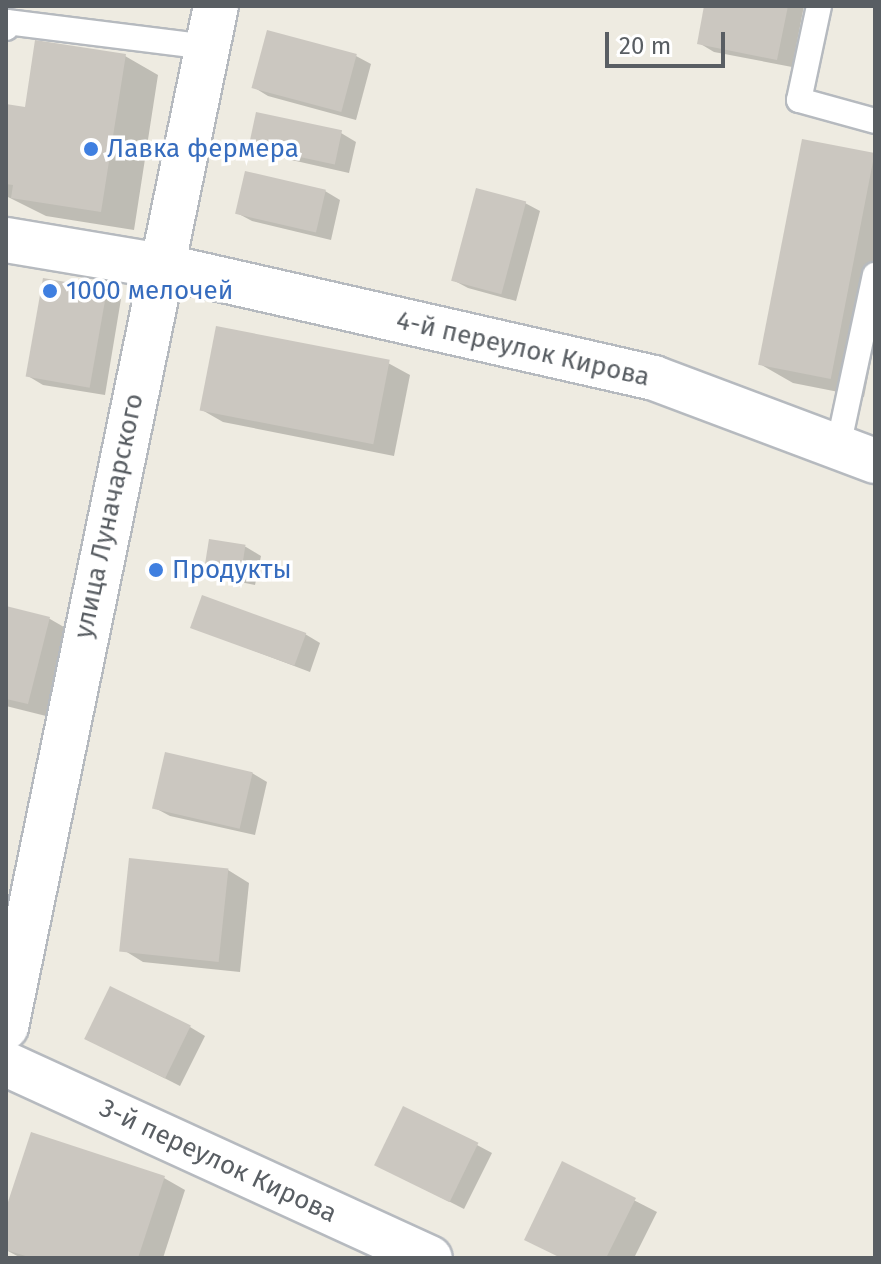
<!DOCTYPE html>
<html>
<head>
<meta charset="utf-8">
<style>
	body { margin:0 }
	#map { position:relative; width:881px; height:1264px; overflow:hidden; background:#eeebe1; font-family:"Fira Sans",sans-serif }
	div>[style] { position:absolute }
	[style*='--x'] { left:calc(var(--x)*1px); top:calc(var(--y)*1px); width:calc(var(--w)*1px); rotate:calc(var(--a)*1deg) }
	.shadow>* { inset:0; background:#0003 }
	.building>* { inset:0; background:#cbc7c0; transform-origin:0 0 }
	.roads { filter:drop-shadow(2px 0 #b6babf) drop-shadow(-2px 0 #b6babf) drop-shadow(0 2px #b6babf) drop-shadow(0 -2px #b6babf) }
	.lane>* { height:24px; margin:-12px; padding:0 12px; transform-origin:12px; border-radius:12px; background:#fff }
	.street>* { height:44px; margin:-22px; padding:0 22px; transform-origin:22px; border-radius:22px; background:#fff }
	.secondary>* { height:44px; margin:-22px; padding:0 22px; transform-origin:22px; border-radius:22px; background:#fff }
	.dots>* { width:22px; height:22px; translate:-50% -50%; box-sizing:border-box; border:4px solid #fff; border-radius:50% }
	span { translate:-50% -50%; white-space:nowrap; text-align:center; line-height:1.15; -webkit-text-stroke:7px #fff; paint-order:stroke }
	.shop-label { font-size:26px; color:#366cbe }
	.left { translate:0 -50%; text-align:left }
	.street-label { font-size:26px; color:#595e63 }
	.frame { position:absolute; inset:0; border:8px solid #595e63; pointer-events:none }
	.scale { position:absolute; left:605px; top:32px; width:120px; height:36px; box-sizing:border-box; border:4px solid #595e63; border-top:0; padding-left:10px; font-size:24px; line-height:28px; white-space:nowrap; color:#595e63; -webkit-text-stroke:6px #fff; paint-order:stroke }
</style>
</head>
<body>
<div id="map">
	<div class="shadow">
		<i style="clip-path:polygon(706px 6px,804px 6px,792px 67px,714px 52px,699px 43px)"></i>
		<i style="clip-path:polygon(125px 56px,158px 75px,134px 230px,46px 216px,6px 196px,6px 106px,26px 109px)"></i>
		<i style="clip-path:polygon(356px 56px,371px 64px,356px 120px,268px 96px,253px 87px)"></i>
		<i style="clip-path:polygon(341px 133px,356px 142px,349px 173px,265px 154px,250px 145px)"></i>
		<i style="clip-path:polygon(804px 141px,875px 155px,875px 340px,864px 397px,793px 383px,760px 364px)"></i>
		<i style="clip-path:polygon(325px 191px,340px 200px,331px 240px,252px 221px,237px 213px)"></i>
		<i style="clip-path:polygon(525px 203px,540px 211px,516px 301px,468px 288px,453px 280px)"></i>
		<i style="clip-path:polygon(107px 291px,121px 299px,105px 395px,43px 385px,28px 376px)"></i>
		<i style="clip-path:polygon(388px 363px,410px 375px,394px 456px,223px 422px,202px 410px)"></i>
		<i style="clip-path:polygon(211px 541px,246px 547px,261px 556px,255px 585px,220px 578px,205px 570px)"></i>
		<i style="clip-path:polygon(6px 608px,50px 619px,76px 634px,54px 718px,6px 706px)"></i>
		<i style="clip-path:polygon(192px 627px,305px 634px,320px 643px,310px 672px)"></i>
		<i style="clip-path:polygon(252px 773px,267px 782px,255px 835px,170px 816px,155px 808px)"></i>
		<i style="clip-path:polygon(228px 870px,249px 883px,240px 972px,143px 962px,122px 949px)"></i>
		<i style="clip-path:polygon(190px 1027px,205px 1036px,180px 1086px,101px 1046px)"></i>
		<i style="clip-path:polygon(477px 1145px,492px 1153px,464px 1209px,391px 1172px)"></i>
		<i style="clip-path:polygon(563px 1164px,657px 1212px,634px 1258px,562px 1258px)"></i>
		<i style="clip-path:polygon(164px 1178px,185px 1190px,163px 1258px,21px 1258px,6px 1250px,6px 1214px)"></i>
	</div>
	<div class="building">
		<i style="clip-path:polygon(704px 6px,788px 6px,777px 60px,697px 44px)"></i>
		<i style="left:267px;top:30px;width:93px;height:60px;rotate:15deg"></i>
		<i style="clip-path:polygon(35px 40px,126px 54px,101px 212px,11px 198px,13px 185px,6px 184px,6px 104px,25px 107px)"></i>
		<i style="left:256px;top:112px;width:88px;height:35px;rotate:12deg"></i>
		<i style="left:802px;top:139px;width:74px;height:230px;rotate:11deg"></i>
		<i style="left:245px;top:171px;width:83px;height:44px;rotate:13deg"></i>
		<i style="left:476px;top:188px;width:52px;height:96px;rotate:15deg"></i>
		<i style="left:43px;top:278px;width:65px;height:100px;rotate:10deg"></i>
		<i style="left:216px;top:326px;width:177px;height:86px;rotate:11deg"></i>
		<i style="left:209px;top:539px;width:37px;height:33px;rotate:9deg"></i>
		<i style="left:202px;top:595px;width:111px;height:35px;rotate:20deg"></i>
		<i style="clip-path:polygon(6px 606px,50px 617px,28px 704px,6px 699px)"></i>
		<i style="left:165px;top:752px;width:90px;height:58px;rotate:13deg"></i>
		<i style="left:129px;top:858px;width:100px;height:94px;rotate:6deg"></i>
		<i style="left:110px;top:986px;width:90px;height:59px;rotate:26deg"></i>
		<i style="left:403px;top:1106px;width:84px;height:66px;rotate:26deg"></i>
		<i style="clip-path:polygon(31px 1132px,165px 1176px,138px 1258px,32px 1258px,6px 1250px,6px 1208px)"></i>
		<i style="clip-path:polygon(562px 1161px,636px 1198px,606px 1258px,561px 1258px,524px 1240px)"></i>
	</div>
	<div class="roads">
		<div class="lane">
			<i style="--x:819;--y:6;--w:96;--a:102"></i>
			<i style="--x:799;--y:100;--w:79;--a:15.4"></i>
			<i style="--x:6;--y:28;--w:6;--a:-81"></i>
			<i style="--x:7;--y:22;--w:202;--a:7.1"></i>
			<i style="--x:838;--y:447;--w:176;--a:-77.9"></i>
		</div>
		<div class="street">
			<i style="--x:6;--y:240;--w:158;--a:9.5"></i>
			<i style="--x:162;--y:266;--w:505;--a:12.82"></i>
			<i style="--x:654;--y:378;--w:236;--a:20.6"></i>
			<i style="--x:6;--y:1064;--w:466;--a:24.6"></i>
		</div>
		<div class="secondary">
			<i style="--x:6;--y:1027;--w:1042;--a:-78.38"></i>
		</div>
	</div>
	<div class="dots">
		<i style="left:91px;top:149px;background:#3f7fe0"></i>
		<i style="left:50px;top:291px;background:#3f7fe0"></i>
		<i style="left:156px;top:570px;background:#3f7fe0"></i>
	</div>
	<div class="shop-label">
		<span class="left" style="left:107px;top:149px">Лавка фермера</span>
		<span class="left" style="left:66px;top:291px">1000 мелочей</span>
		<span class="left" style="left:172px;top:570px">Продукты</span>
	</div>
	<div class="street-label">
		<span style="left:523px;top:349px;rotate:13deg">4-й переулок Кирова</span>
		<span style="left:109px;top:516px;rotate:-78deg">улица Луначарского</span>
		<span style="left:218px;top:1161px;rotate:25deg">3-й переулок Кирова</span>
	</div>
	<div class="frame"></div>
	<div class="scale">20 m</div>
</div>
</body>
</html>
